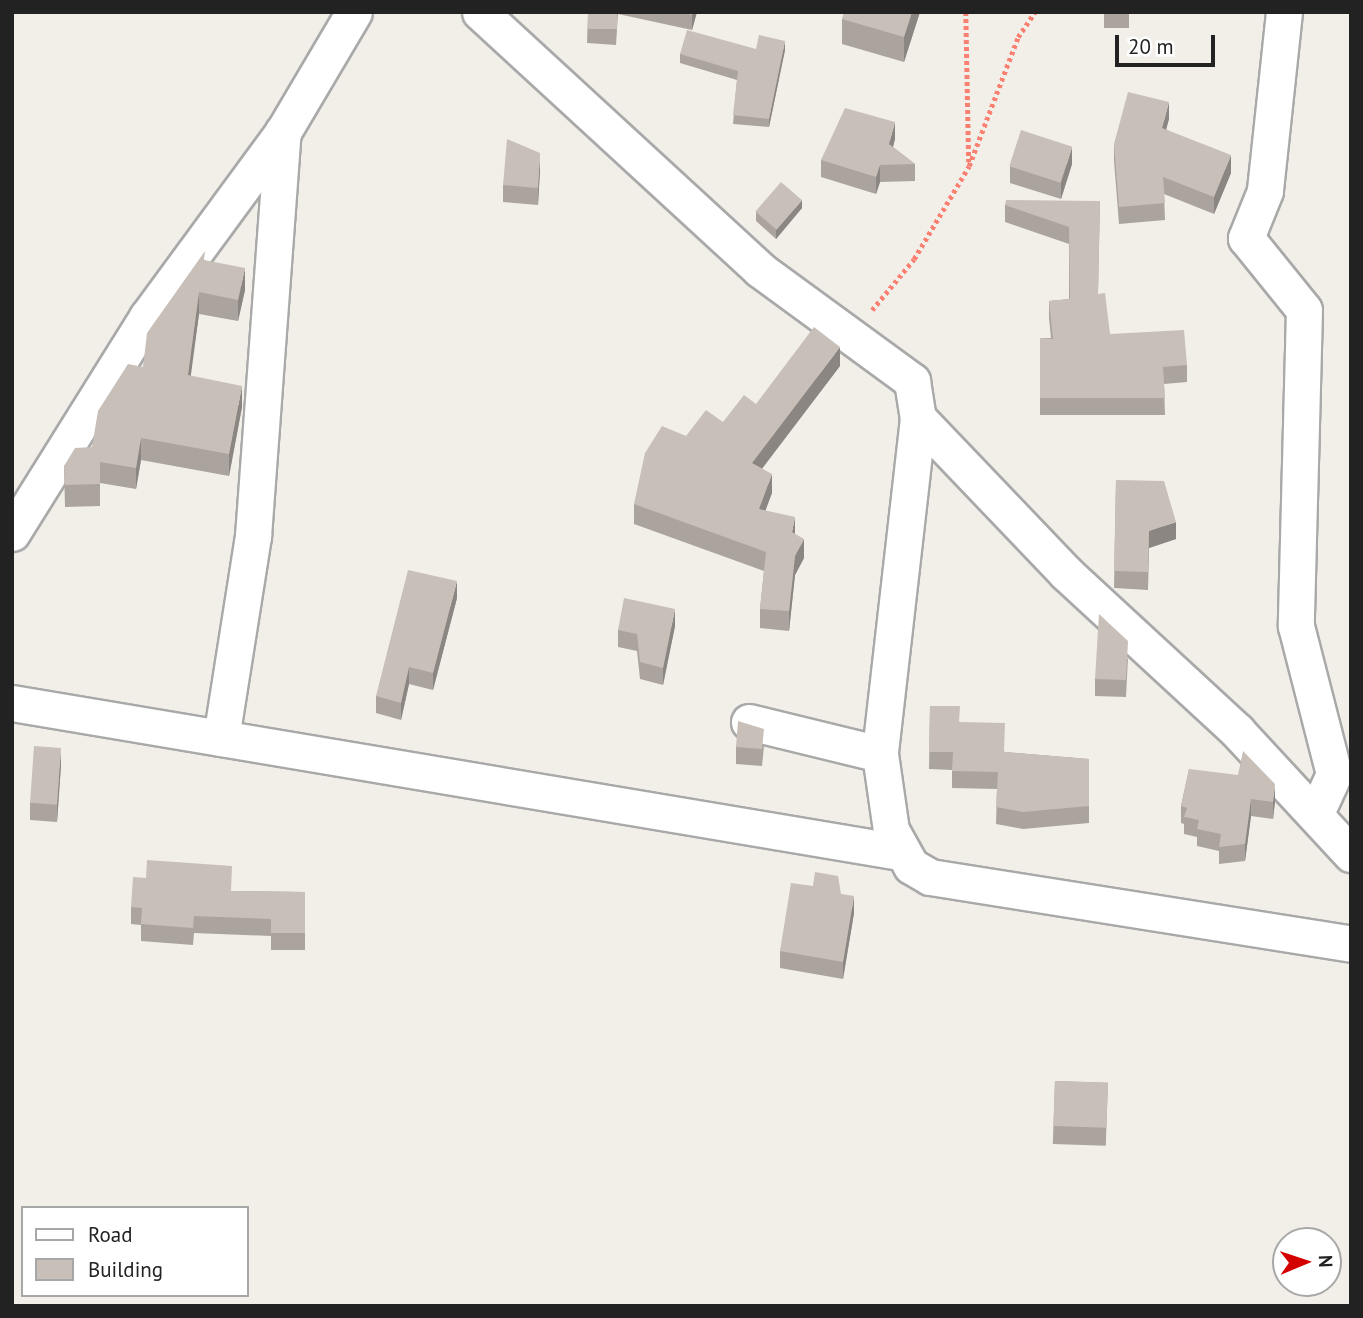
<!DOCTYPE html>
<html>
<head>
<meta charset="utf-8">
<style>
	body { margin:0 }
	#map { position:relative; width:1363px; height:1318px; overflow:hidden; background:#f2efe9; font-family:"PT Sans",sans-serif }
	div>[style] { position:absolute }
	[style*='--x'] { left:calc(var(--x)*1px); top:calc(var(--y)*1px); width:calc(var(--w)*1px); rotate:calc(var(--a)*1deg) }
	.path>* { height:4.5px; margin-top:-2.25px; transform-origin:0; background:repeating-linear-gradient(90deg,#fa8072 0 3.5px,transparent 0 7px) }
	.roads { filter:drop-shadow(2px 0 #a9a9a9) drop-shadow(-2px 0 #a9a9a9) drop-shadow(0 2px #a9a9a9) drop-shadow(0 -2px #a9a9a9) }
	.minor>* { height:35px; margin:-17.5px; padding:0 17.5px; transform-origin:17.5px; border-radius:17.5px; background:#fff }
	.wall>* { inset:0; background:#aba49e; transform-origin:0 0 }
	.shaded-wall>* { inset:0; background:#8b8681 }
	.building>* { inset:0; background:#c7bfb8; transform-origin:0 0 }
	span { translate:-50% -50%; white-space:nowrap; text-align:center; line-height:1.15; -webkit-text-stroke:5px #fff; paint-order:stroke }
	.frame { position:absolute; inset:0; border:14px solid #222; pointer-events:none }
	.legend { position:absolute; left:21px; top:1206px; width:228px; height:91px; box-sizing:border-box; background:#fff; border:2px solid #a7a7a7; margin:0; padding:9px 12px; list-style:none; font-size:21px; color:#222 }
	.legend li { display:flex; align-items:center; gap:14px; height:35px }
	.legend b { width:35px; border:2px solid #a7a7a7 }
	.north { position:absolute; left:1272px; top:1227px; width:70px; height:70px; box-sizing:border-box; background:#fff; border:2px solid #a7a7a7; border-radius:50%; rotate:88deg; font-size:19px; font-weight:700; line-height:28px; text-align:center; color:#222 }
	.north::after { content:''; display:block; margin:auto; width:24px; height:32px; background:#d40000; clip-path:polygon(50% 0,100% 100%,50% 72%,0 100%) }
	.scale { position:absolute; left:1115px; top:35px; width:100px; height:32px; box-sizing:border-box; border:4px solid #222; border-top:0; padding-left:9px; font-size:21px; line-height:24px; white-space:nowrap; color:#222; -webkit-text-stroke:5px #fff; paint-order:stroke }
</style>
</head>
<body>
<div id="map">
	<div class="path">
		<i style="--x:966;--y:12;--w:150;--a:88.9"></i>
		<i style="--x:872;--y:310;--w:66;--a:-50.5"></i>
		<i style="--x:914;--y:259;--w:108;--a:-59.4"></i>
		<i style="--x:969;--y:166;--w:138;--a:-69.2"></i>
		<i style="--x:1018;--y:37;--w:30;--a:-56"></i>
	</div>
	<div class="roads">
		<div class="minor">
			<i style="--x:480;--y:12;--w:379;--a:42.6"></i>
			<i style="--x:759;--y:269;--w:190;--a:36.2"></i>
			<i style="--x:912;--y:381;--w:37;--a:81"></i>
			<i style="--x:918;--y:418;--w:338;--a:96.5"></i>
			<i style="--x:880;--y:754;--w:77;--a:81.8"></i>
			<i style="--x:891;--y:830;--w:41;--a:60.9"></i>
			<i style="--x:911;--y:866;--w:22;--a:30"></i>
			<i style="--x:930;--y:877;--w:426;--a:9"></i>
			<i style="--x:1284;--y:12;--w:180;--a:96.1"></i>
			<i style="--x:1265;--y:191;--w:51;--a:112"></i>
			<i style="--x:1246;--y:238;--w:92;--a:51.1"></i>
			<i style="--x:1304;--y:310;--w:316;--a:91.5"></i>
			<i style="--x:1296;--y:626;--w:153;--a:75.6"></i>
			<i style="--x:1334;--y:774;--w:43;--a:114.8"></i>
			<i style="--x:918;--y:418;--w:214;--a:46.3"></i>
			<i style="--x:1066;--y:573;--w:233;--a:42.7"></i>
			<i style="--x:1237;--y:731;--w:168;--a:47.2"></i>
			<i style="--x:12;--y:533;--w:255;--a:-58"></i>
			<i style="--x:147;--y:317;--w:230;--a:-53.7"></i>
			<i style="--x:283;--y:132;--w:139;--a:-59.4"></i>
			<i style="--x:12;--y:703;--w:900;--a:9.53"></i>
			<i style="--x:749;--y:722;--w:135;--a:13.7"></i>
			<i style="--x:221;--y:738;--w:205;--a:-81"></i>
			<i style="--x:253;--y:536;--w:405;--a:-85.8"></i>
		</div>
	</div>
	<div class="wall">
		<i style="clip-path:polygon(588px 12px,697px 12px,692px 30px,618px 14px,616px 45px,587px 43px)"></i>
		<i style="clip-path:polygon(920px 12px,904px 62px,842px 44px,842px 19px)"></i>
		<i style="left:1104px;top:12px;width:25px;height:16px"></i>
		<i style="clip-path:polygon(756px 49px,785px 50px,769px 127px,733px 124px,737px 80px,680px 63px,680px 54px)"></i>
		<i style="clip-path:polygon(1169px 119px,1166px 129px,1231px 173px,1214px 214px,1164px 194px,1165px 220px,1119px 224px,1114px 161px,1114px 144px)"></i>
		<i style="clip-path:polygon(895px 139px,893px 147px,915px 164px,915px 181px,880px 182px,876px 194px,821px 177px,821px 160px)"></i>
		<i style="clip-path:polygon(1072px 164px,1061px 199px,1010px 183px,1010px 166px)"></i>
		<i style="clip-path:polygon(540px 170px,538px 205px,503px 202px,503px 185px)"></i>
		<i style="clip-path:polygon(1100px 201px,1098px 294px,1110px 334px,1187px 365px,1187px 382px,1164px 384px,1165px 415px,1040px 415px,1040px 338px,1051px 338px,1049px 318px,1049px 301px,1069px 299px,1069px 244px,1005px 222px,1005px 205px)"></i>
		<i style="clip-path:polygon(802px 208px,776px 239px,756px 221px,756px 212px)"></i>
		<i style="clip-path:polygon(205px 260px,245px 290px,238px 321px,199px 314px,190px 376px,242px 407px,229px 476px,141px 460px,136px 489px,100px 483px,100px 506px,65px 507px,64px 466px,92px 447px,143px 367px)"></i>
		<i style="clip-path:polygon(840px 366px,762px 468px,772px 493px,765px 510px,795px 534px,804px 558px,795px 575px,789px 631px,760px 628px,760px 609px,764px 571px,634px 524px,634px 504px,686px 436px,723px 422px,756px 404px)"></i>
		<i style="clip-path:polygon(1116px 480px,1176px 539px,1149px 548px,1148px 590px,1114px 588px)"></i>
		<i style="clip-path:polygon(457px 598px,433px 690px,409px 684px,401px 720px,376px 713px,376px 696px)"></i>
		<i style="clip-path:polygon(675px 626px,663px 685px,640px 679px,637px 651px,618px 647px,618px 630px)"></i>
		<i style="clip-path:polygon(1128px 658px,1126px 697px,1095px 696px,1095px 679px)"></i>
		<i style="clip-path:polygon(930px 706px,960px 722px,1005px 752px,1089px 759px,1089px 823px,1023px 829px,996px 824px,997px 789px,952px 788px,952px 770px,929px 769px)"></i>
		<i style="clip-path:polygon(764px 746px,762px 766px,736px 764px,736px 747px)"></i>
		<i style="clip-path:polygon(61px 765px,57px 822px,30px 820px,30px 803px)"></i>
		<i style="clip-path:polygon(1189px 769px,1275px 801px,1273px 819px,1251px 816px,1245px 861px,1219px 864px,1219px 851px,1197px 846px,1197px 837px,1184px 834px,1184px 824px,1181px 823px,1181px 806px)"></i>
		<i style="clip-path:polygon(231px 891px,305px 892px,305px 950px,271px 950px,271px 936px,194px 933px,193px 945px,141px 941px,141px 925px,131px 924px,131px 907px)"></i>
		<i style="clip-path:polygon(841px 894px,854px 913px,843px 979px,780px 968px,780px 951px)"></i>
		<i style="left:1055px;top:1081px;width:53px;height:63px;rotate:2deg"></i>
	</div>
	<div class="shaded-wall">
		<i style="clip-path:polygon(692px 12px,697px 12px,692px 30px)"></i>
		<i style="clip-path:polygon(912px 12px,920px 12px,904px 62px,904px 37px)"></i>
		<i style="clip-path:polygon(785px 41px,785px 50px,769px 127px,769px 119px)"></i>
		<i style="clip-path:polygon(1169px 102px,1169px 119px,1162px 145px,1162px 128px)"></i>
		<i style="clip-path:polygon(895px 122px,895px 139px,889px 161px,889px 144px)"></i>
		<i style="clip-path:polygon(1072px 147px,1072px 164px,1061px 199px,1061px 182px)"></i>
		<i style="clip-path:polygon(540px 153px,540px 170px,538px 205px,538px 188px)"></i>
		<i style="clip-path:polygon(1231px 155px,1231px 173px,1214px 214px,1214px 197px)"></i>
		<i style="clip-path:polygon(880px 165px,880px 182px,876px 194px,876px 177px)"></i>
		<i style="clip-path:polygon(802px 200px,802px 208px,776px 239px,776px 230px)"></i>
		<i style="clip-path:polygon(245px 268px,245px 290px,238px 321px,238px 300px)"></i>
		<i style="clip-path:polygon(199px 292px,199px 314px,188px 397px,188px 375px)"></i>
		<i style="clip-path:polygon(840px 347px,840px 366px,752px 482px,752px 463px)"></i>
		<i style="clip-path:polygon(242px 386px,242px 407px,229px 476px,229px 454px)"></i>
		<i style="clip-path:polygon(141px 438px,141px 460px,136px 489px,136px 468px)"></i>
		<i style="clip-path:polygon(772px 474px,772px 493px,759px 528px,759px 509px)"></i>
		<i style="clip-path:polygon(795px 517px,795px 536px,792px 532px)"></i>
		<i style="clip-path:polygon(1176px 522px,1176px 539px,1149px 548px,1148px 590px,1149px 531px)"></i>
		<i style="clip-path:polygon(804px 539px,804px 558px,795px 575px,789px 631px,789px 611px,795px 556px)"></i>
		<i style="clip-path:polygon(457px 581px,457px 598px,433px 690px,433px 673px)"></i>
		<i style="clip-path:polygon(675px 609px,675px 626px,663px 685px,663px 668px)"></i>
		<i style="clip-path:polygon(409px 667px,409px 684px,401px 720px,401px 703px)"></i>
		<i style="clip-path:polygon(61px 748px,61px 765px,57px 822px,57px 805px)"></i>
		<i style="clip-path:polygon(1275px 784px,1275px 801px,1273px 819px,1273px 802px)"></i>
		<i style="clip-path:polygon(1251px 799px,1251px 816px,1245px 861px,1245px 844px)"></i>
		<i style="clip-path:polygon(854px 896px,854px 913px,843px 979px,843px 962px)"></i>
	</div>
	<div class="building">
		<i style="left:588px;top:12px;width:29px;height:17px"></i>
		<i style="clip-path:polygon(679px 12px,692px 12px,692px 15px)"></i>
		<i style="clip-path:polygon(844px 12px,912px 12px,904px 37px,842px 19px)"></i>
		<i style="clip-path:polygon(687px 30px,756px 49px,759px 35px,785px 41px,769px 119px,733px 115px,738px 71px,680px 54px)"></i>
		<i style="clip-path:polygon(1128px 92px,1169px 102px,1162px 128px,1231px 155px,1214px 197px,1163px 177px,1165px 203px,1119px 207px,1114px 144px)"></i>
		<i style="clip-path:polygon(845px 108px,895px 122px,889px 144px,915px 164px,880px 165px,876px 177px,821px 160px)"></i>
		<i style="left:1021px;top:130px;width:54px;height:38px;rotate:18deg"></i>
		<i style="clip-path:polygon(507px 139px,540px 153px,538px 188px,503px 185px)"></i>
		<i style="left:781px;top:182px;width:28px;height:39px;rotate:41deg"></i>
		<i style="clip-path:polygon(1006px 200px,1100px 201px,1098px 294px,1105px 293px,1110px 334px,1184px 330px,1187px 365px,1163px 367px,1165px 398px,1040px 398px,1040px 338px,1053px 339px,1049px 301px,1070px 299px,1069px 227px,1005px 205px)"></i>
		<i style="clip-path:polygon(205px 251px,204px 260px,245px 268px,238px 300px,199px 292px,188px 375px,242px 386px,229px 454px,141px 438px,136px 468px,100px 462px,100px 484px,65px 485px,64px 466px,75px 448px,92px 447px,98px 411px,128px 364px,143px 367px,147px 333px)"></i>
		<i style="clip-path:polygon(814px 327px,840px 347px,752px 463px,772px 474px,759px 509px,795px 517px,792px 532px,804px 539px,795px 556px,789px 611px,760px 609px,766px 552px,634px 504px,645px 453px,662px 426px,686px 436px,706px 410px,723px 422px,744px 395px,756px 404px)"></i>
		<i style="clip-path:polygon(1116px 480px,1164px 481px,1176px 522px,1149px 531px,1148px 572px,1114px 571px)"></i>
		<i style="clip-path:polygon(408px 570px,457px 581px,433px 673px,409px 667px,401px 703px,376px 696px)"></i>
		<i style="clip-path:polygon(624px 598px,675px 609px,663px 668px,640px 662px,637px 634px,618px 630px)"></i>
		<i style="clip-path:polygon(1099px 614px,1128px 641px,1126px 680px,1095px 679px)"></i>
		<i style="clip-path:polygon(930px 706px,960px 706px,959px 722px,1005px 723px,1004px 752px,1089px 759px,1089px 806px,1023px 812px,996px 807px,998px 772px,952px 771px,953px 752px,929px 752px)"></i>
		<i style="clip-path:polygon(738px 721px,764px 729px,762px 749px,736px 747px)"></i>
		<i style="left:34px;top:746px;width:27px;height:57px;rotate:4deg"></i>
		<i style="clip-path:polygon(1243px 751px,1275px 784px,1273px 802px,1251px 799px,1245px 844px,1219px 847px,1221px 834px,1197px 829px,1199px 820px,1184px 817px,1187px 808px,1181px 806px,1189px 769px,1238px 775px)"></i>
		<i style="clip-path:polygon(147px 860px,232px 866px,231px 891px,305px 892px,305px 933px,271px 933px,271px 919px,194px 916px,193px 928px,141px 924px,142px 908px,131px 907px,133px 877px,146px 878px)"></i>
		<i style="clip-path:polygon(815px 872px,838px 876px,841px 894px,854px 896px,843px 962px,780px 951px,791px 883px,813px 886px)"></i>
		<i style="left:1055px;top:1081px;width:53px;height:45px;rotate:2deg"></i>
	</div>
	<div class="frame"></div>
	<ul class="legend">
	<li><b style="height:9px;background:#fff"></b>Road</li>
	<li><b style="height:19px;background:#c7bfb8"></b>Building</li>
	</ul>
	<div class="north">N</div>
	<div class="scale">20 m</div>
</div>
</body>
</html>
